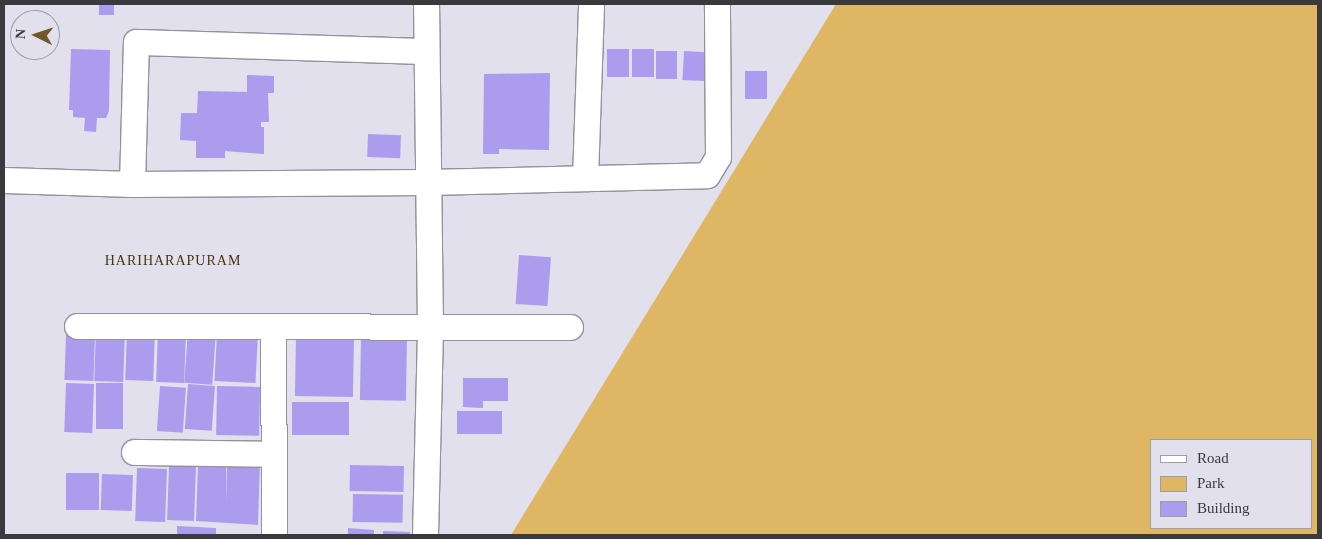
<!DOCTYPE html>
<html>
<head>
<meta charset="utf-8">
<style>
	body { margin:0 }
	#map { position:relative; width:1322px; height:539px; overflow:hidden; background:#e2e0ec; font-family:Georgia,serif }
	div>[style] { position:absolute }
	[style*='--x'] { left:calc(var(--x)*1px); top:calc(var(--y)*1px); width:calc(var(--w)*1px); rotate:calc(var(--a)*1deg) }
	.green>* { inset:0; background:#dfb663 }
	.building>* { inset:0; background:#ab9ced; transform-origin:0 0 }
	.roads { filter:drop-shadow(1px 0 #92919c) drop-shadow(-1px 0 #92919c) drop-shadow(0 1px #92919c) drop-shadow(0 -1px #92919c) }
	.minor>* { height:25px; margin:-12.5px; padding:0 12.5px; transform-origin:12.5px; border-radius:12.5px; background:#fff }
	span { translate:-50% -50%; white-space:nowrap; text-align:center; line-height:1.15; -webkit-text-stroke:5px #e2e0ec; paint-order:stroke }
	.neighbourhood-label { font-size:14px; color:#47350e; letter-spacing:1px }
	.frame { position:absolute; inset:0; border:5px solid #3a393e; pointer-events:none }
	.legend { position:absolute; left:1150px; top:439px; width:162px; height:90px; box-sizing:border-box; background:#e2e0ec; border:1px solid #9f9da6; margin:0; padding:6px 9px; list-style:none; font-size:15px; color:#3a393e }
	.legend li { display:flex; align-items:center; gap:10px; height:25px }
	.legend b { width:25px; border:1px solid #9f9da6 }
	.north { position:absolute; left:10px; top:10px; width:50px; height:50px; box-sizing:border-box; background:#e2e0ec; border:1px solid #9f9da6; border-radius:50%; rotate:274deg; font-size:14px; font-weight:700; line-height:20px; text-align:center; color:#3a393e }
	.north::after { content:''; display:block; margin:auto; width:18px; height:22px; background:#6f5828; clip-path:polygon(50% 0,100% 100%,50% 72%,0 100%) }
</style>
</head>
<body>
<div id="map">
	<div class="green">
		<i style="clip-path:polygon(evenodd,836px 4px,1318px 4px,1318px 535px,511px 535px,836px 4px,1151px 440px,1311px 440px,1311px 528px,1151px 528px,1151px 440px)"></i>
	</div>
	<div class="building">
		<i style="left:99px;top:4px;width:15px;height:11px"></i>
		<i style="clip-path:polygon(71px 49px,110px 50px,109px 111px,106px 118px,97px 118px,96px 132px,84px 131px,85px 118px,73px 117px,73px 110px,69px 110px)"></i>
		<i style="left:607px;top:49px;width:22px;height:28px"></i>
		<i style="left:632px;top:49px;width:22px;height:28px"></i>
		<i style="left:656px;top:51px;width:21px;height:28px"></i>
		<i style="left:684px;top:51px;width:22px;height:29px;rotate:3deg"></i>
		<i style="left:745px;top:71px;width:22px;height:28px"></i>
		<i style="clip-path:polygon(550px 73px,549px 150px,499px 149px,499px 154px,483px 154px,484px 74px)"></i>
		<i style="clip-path:polygon(247px 75px,274px 76px,274px 93px,268px 93px,269px 122px,261px 122px,261px 127px,264px 127px,264px 154px,225px 151px,225px 158px,196px 158px,196px 141px,180px 140px,181px 113px,197px 113px,198px 91px,247px 92px)"></i>
		<i style="left:368px;top:134px;width:33px;height:23px;rotate:2deg"></i>
		<i style="left:519px;top:255px;width:32px;height:49px;rotate:4deg"></i>
		<i style="left:96px;top:330px;width:29px;height:51px;rotate:2deg"></i>
		<i style="left:127px;top:330px;width:28px;height:50px;rotate:2deg"></i>
		<i style="left:158px;top:330px;width:28px;height:52px;rotate:2deg"></i>
		<i style="left:188px;top:330px;width:28px;height:53px;rotate:4deg"></i>
		<i style="left:217px;top:333px;width:41px;height:48px;rotate:3deg"></i>
		<i style="left:66px;top:335px;width:29px;height:45px;rotate:2deg"></i>
		<i style="left:296px;top:336px;width:58px;height:60px;rotate:1deg"></i>
		<i style="left:361px;top:338px;width:46px;height:62px;rotate:1deg"></i>
		<i style="clip-path:polygon(463px 378px,508px 378px,508px 401px,483px 401px,483px 408px,463px 407px)"></i>
		<i style="left:66px;top:383px;width:28px;height:49px;rotate:2deg"></i>
		<i style="left:96px;top:383px;width:27px;height:46px"></i>
		<i style="left:188px;top:384px;width:27px;height:45px;rotate:4deg"></i>
		<i style="left:160px;top:386px;width:26px;height:45px;rotate:4deg"></i>
		<i style="left:217px;top:386px;width:43px;height:49px;rotate:1deg"></i>
		<i style="left:292px;top:402px;width:57px;height:33px"></i>
		<i style="left:502px;top:411px;width:23px;height:45px;rotate:90deg"></i>
		<i style="clip-path:polygon(227px 460px,260px 462px,258px 525px,196px 521px,198px 463px,226px 464px,226px 502px)"></i>
		<i style="left:169px;top:465px;width:27px;height:55px;rotate:2deg"></i>
		<i style="left:350px;top:465px;width:54px;height:26px;rotate:1deg"></i>
		<i style="left:137px;top:468px;width:30px;height:53px;rotate:2deg"></i>
		<i style="left:66px;top:473px;width:33px;height:37px"></i>
		<i style="left:102px;top:474px;width:31px;height:36px;rotate:2deg"></i>
		<i style="left:353px;top:494px;width:50px;height:28px;rotate:1deg"></i>
		<i style="clip-path:polygon(177px 526px,216px 528px,216px 535px,177px 535px)"></i>
		<i style="clip-path:polygon(348px 528px,374px 530px,374px 535px,348px 535px)"></i>
		<i style="clip-path:polygon(383px 531px,410px 532px,410px 535px,383px 535px)"></i>
	</div>
	<div class="roads">
		<div class="minor">
			<i style="--x:585;--y:178;--w:174;--a:-88"></i>
			<i style="--x:4;--y:180;--w:128;--a:1.8"></i>
			<i style="--x:132;--y:184;--w:294;--a:-0.4"></i>
			<i style="--x:426;--y:182;--w:281;--a:-1.4"></i>
			<i style="--x:707;--y:175;--w:21;--a:-59"></i>
			<i style="--x:718;--y:157;--w:153;--a:-90.4"></i>
			<i style="--x:132;--y:184;--w:142;--a:-88.4"></i>
			<i style="--x:136;--y:42;--w:290;--a:1.8"></i>
			<i style="--x:77;--y:326;--w:493;--a:0.1"></i>
			<i style="--x:273;--y:327;--w:208;--a:89.7"></i>
			<i style="--x:134;--y:452;--w:138;--a:0.8"></i>
			<i style="--x:425;--y:535;--w:208;--a:-88.6"></i>
			<i style="--x:430;--y:327;--w:323;--a:-90.7"></i>
		</div>
	</div>
	<div class="neighbourhood-label">
		<span style="left:173px;top:261px">HARIHARAPURAM</span>
	</div>
	<div class="frame"></div>
	<ul class="legend">
	<li><b style="height:6px;background:#fff"></b>Road</li>
	<li><b style="height:14px;background:#dfb663"></b>Park</li>
	<li><b style="height:14px;background:#ab9ced"></b>Building</li>
	</ul>
	<div class="north">N</div>
</div>
</body>
</html>
